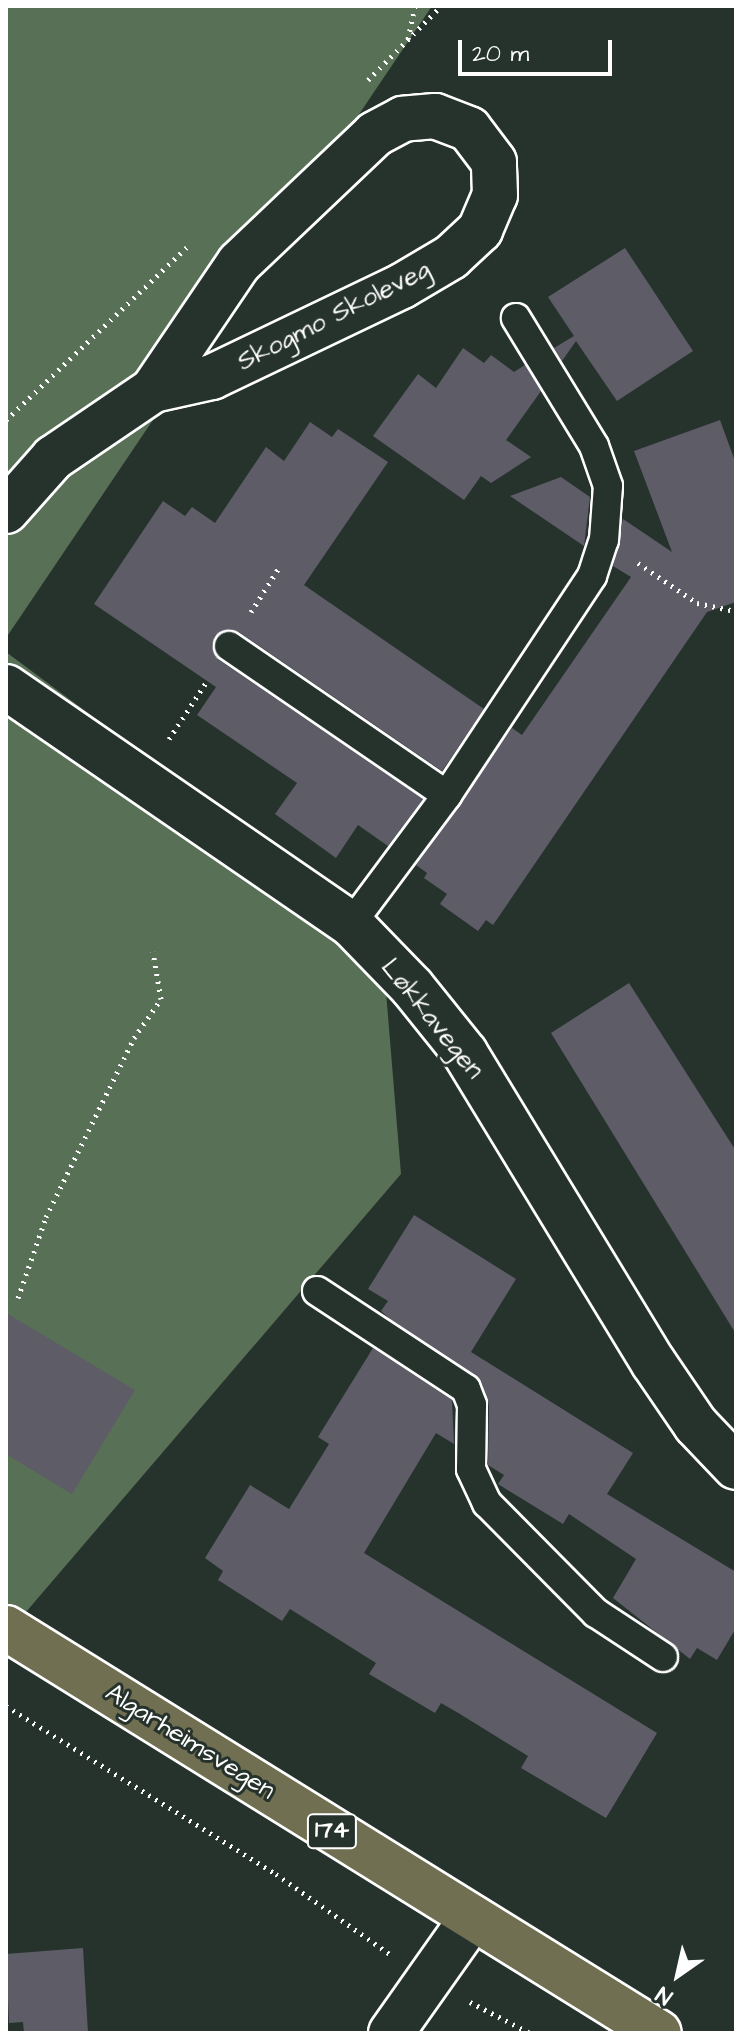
<!DOCTYPE html>
<html>
<head>
<meta charset="utf-8">
<style>
	body { margin:0 }
	#map { position:relative; width:742px; height:2039px; overflow:hidden; background:#26332d; font-family:"Architects Daughter",sans-serif }
	div>[style] { position:absolute }
	[style*='--x'] { left:calc(var(--x)*1px); top:calc(var(--y)*1px); width:calc(var(--w)*1px); rotate:calc(var(--a)*1deg) }
	.green>* { inset:0; background:#587055 }
	.building>* { inset:0; background:#5e5c67 }
	.path>* { height:5px; margin-top:-2.5px; transform-origin:0; background:repeating-linear-gradient(90deg,#fff 0 2px,transparent 0 8px) }
	.roads { filter:drop-shadow(2px 0 #fff) drop-shadow(-2px 0 #fff) drop-shadow(0 2px #fff) drop-shadow(0 -2px #fff) }
	.lane>* { height:28px; margin:-14px; padding:0 14px; transform-origin:14px; border-radius:14px; background:#26332d }
	.street>* { height:44px; margin:-22px; padding:0 22px; transform-origin:22px; border-radius:22px; background:#26332d }
	.primary>* { height:44px; margin:-22px; padding:0 22px; transform-origin:22px; border-radius:22px; background:#706f52 }
	span { translate:-50% -50%; white-space:nowrap; text-align:center; line-height:1.15; -webkit-text-stroke:6px #26332d; paint-order:stroke }
	.shield-label span { padding:2px 6px; background:#26332d; border:2px solid; border-radius:6px; -webkit-text-stroke-width:0 }
	.shield-label { font-size:24px; color:#fff; font-weight:700 }
	.street-label { font-size:26px; color:#fff }
	.frame { position:absolute; inset:0; border:8px solid #fff; pointer-events:none }
	.north { position:absolute; left:638px; top:1935px; width:80px; height:80px; -webkit-text-stroke:6px #26332d; paint-order:stroke; rotate:214deg; font-size:22px; font-weight:700; line-height:32px; text-align:center; color:#fff }
	.north::after { content:''; display:block; margin:auto; width:28px; height:36px; background:#fff; clip-path:polygon(50% 0,100% 100%,50% 72%,0 100%) }
	.scale { position:absolute; left:458px; top:40px; width:154px; height:36px; box-sizing:border-box; border:4px solid #fff; border-top:0; padding-left:10px; font-size:24px; line-height:28px; white-space:nowrap; color:#fff; -webkit-text-stroke:6px #26332d; paint-order:stroke }
</style>
</head>
<body>
<div id="map">
	<div class="green">
		<i style="clip-path:polygon(6px 6px,432px 6px,6px 638px)"></i>
		<i style="clip-path:polygon(6px 652px,381px 931px,401px 1174px,8px 1633px)"></i>
	</div>
	<div class="building">
		<i style="clip-path:polygon(625px 248px,693px 351px,617px 401px,576px 341px,562px 361px,554px 348px,574px 336px,548px 297px)"></i>
		<i style="clip-path:polygon(463px 348px,484px 363px,491px 355px,514px 372px,525px 365px,541px 391px,506px 440px,531px 457px,491px 483px,481px 476px,464px 500px,373px 436px,418px 374px,436px 388px)"></i>
		<i style="clip-path:polygon(720px 420px,736px 464px,736px 602px,707px 612px,493px 925px,486px 920px,478px 931px,440px 904px,447px 894px,424px 878px,427px 873px,416px 865px,512px 728px,522px 735px,631px 577px,613px 566px,623px 519px,672px 552px,634px 451px)"></i>
		<i style="clip-path:polygon(310px 422px,332px 437px,338px 429px,388px 462px,304px 585px,484px 709px,442px 771px,239px 632px,230px 629px,215px 636px,212px 646px,219px 660px,423px 799px,388px 846px,358px 825px,336px 858px,275px 814px,297px 783px,197px 715px,216px 687px,94px 604px,163px 501px,185px 516px,192px 507px,215px 523px,266px 447px,284px 461px)"></i>
		<i style="clip-path:polygon(561px 477px,590px 497px,584px 546px,510px 496px)"></i>
		<i style="clip-path:polygon(629px 983px,736px 1151px,736px 1334px,551px 1033px)"></i>
		<i style="clip-path:polygon(414px 1215px,516px 1279px,471px 1352px,633px 1453px,607px 1494px,736px 1572px,736px 1628px,717px 1660px,697px 1648px,690px 1659px,613px 1598px,636px 1559px,569px 1514px,563px 1524px,498px 1484px,504px 1475px,488px 1465px,489px 1405px,481px 1382px,391px 1320px,381px 1311px,388px 1301px,368px 1289px)"></i>
		<i style="clip-path:polygon(6px 1313px,135px 1390px,72px 1494px,6px 1454px)"></i>
		<i style="clip-path:polygon(373px 1348px,452px 1400px,454px 1444px,436px 1433px,364px 1553px,657px 1733px,606px 1818px,521px 1768px,528px 1756px,460px 1714px,441px 1703px,435px 1713px,369px 1674px,376px 1663px,290px 1609px,282px 1621px,218px 1580px,223px 1571px,205px 1558px,250px 1485px,289px 1509px,329px 1444px,318px 1437px)"></i>
		<i style="clip-path:polygon(83px 1948px,88px 2033px,24px 2033px,23px 2022px,9px 2023px,6px 1954px)"></i>
	</div>
	<div class="path">
		<i style="--x:408;--y:39;--w:34;--a:-78"></i>
		<i style="--x:368;--y:80;--w:104;--a:-45.4"></i>
		<i style="--x:6;--y:420;--w:250;--a:-43.7"></i>
		<i style="--x:638;--y:563;--w:71;--a:34.1"></i>
		<i style="--x:697;--y:603;--w:40;--a:12"></i>
		<i style="--x:251;--y:612;--w:54;--a:-57.8"></i>
		<i style="--x:169;--y:739;--w:69;--a:-56.8"></i>
		<i style="--x:18;--y:1298;--w:86;--a:-70.9"></i>
		<i style="--x:46;--y:1217;--w:199;--a:-63.8"></i>
		<i style="--x:134;--y:1038;--w:47;--a:-55.3"></i>
		<i style="--x:161;--y:999;--w:48;--a:-99.7"></i>
		<i style="--x:6;--y:1706;--w:318;--a:31.9"></i>
		<i style="--x:276;--y:1874;--w:139;--a:35.1"></i>
		<i style="--x:470;--y:2002;--w:68;--a:27.3"></i>
	</div>
	<div class="roads">
		<div class="lane">
			<i style="--x:229;--y:646;--w:264;--a:34.4"></i>
			<i style="--x:351;--y:924;--w:161;--a:-53.3"></i>
			<i style="--x:447;--y:795;--w:263;--a:-56.5"></i>
			<i style="--x:592;--y:576;--w:38;--a:-72"></i>
			<i style="--x:604;--y:540;--w:54;--a:-85.8"></i>
			<i style="--x:608;--y:486;--w:42;--a:-109.3"></i>
			<i style="--x:594;--y:446;--w:150;--a:-121.4"></i>
			<i style="--x:317;--y:1291;--w:178;--a:33.3"></i>
			<i style="--x:466;--y:1389;--w:17;--a:69"></i>
			<i style="--x:472;--y:1405;--w:64;--a:90.9"></i>
			<i style="--x:471;--y:1469;--w:38;--a:65"></i>
			<i style="--x:487;--y:1503;--w:155;--a:45.3"></i>
			<i style="--x:596;--y:1613;--w:80;--a:33.3"></i>
		</div>
		<div class="street">
			<i style="--x:6;--y:511;--w:71;--a:-48.4"></i>
			<i style="--x:53;--y:458;--w:121;--a:-34.2"></i>
			<i style="--x:153;--y:390;--w:60;--a:-12.4"></i>
			<i style="--x:212;--y:377;--w:211;--a:-25.6"></i>
			<i style="--x:402;--y:286;--w:57;--a:-30.6"></i>
			<i style="--x:451;--y:257;--w:40;--a:-43"></i>
			<i style="--x:480;--y:230;--w:38;--a:-67"></i>
			<i style="--x:495;--y:195;--w:33;--a:-92"></i>
			<i style="--x:494;--y:162;--w:41;--a:-127.1"></i>
			<i style="--x:469;--y:129;--w:36;--a:-159"></i>
			<i style="--x:435;--y:116;--w:32;--a:175"></i>
			<i style="--x:403;--y:119;--w:32;--a:152"></i>
			<i style="--x:375;--y:134;--w:187;--a:136.5"></i>
			<i style="--x:239;--y:263;--w:153;--a:124.1"></i>
			<i style="--x:6;--y:687;--w:419;--a:34.5"></i>
			<i style="--x:351;--y:924;--w:88;--a:45.9"></i>
			<i style="--x:412;--y:987;--w:85;--a:51.2"></i>
			<i style="--x:465;--y:1053;--w:362;--a:58.7"></i>
			<i style="--x:653;--y:1362;--w:76;--a:55.7"></i>
			<i style="--x:696;--y:1425;--w:58;--a:46.4"></i>
			<i style="--x:391;--y:2033;--w:141;--a:-54.8"></i>
		</div>
		<div class="primary">
			<i style="--x:6;--y:1628;--w:768;--a:31.81"></i>
		</div>
	</div>
	<div class="shield-label">
		<span style="left:332px;top:1831px">174</span>
	</div>
	<div class="street-label">
		<span style="left:334px;top:316px;rotate:-27deg">Skogmo Skoleveg</span>
		<span style="left:432px;top:1019px;rotate:51deg">Løkkavegen</span>
		<span style="left:190px;top:1742px;rotate:32deg">Algarheimsvegen</span>
	</div>
	<div class="frame"></div>
	<div class="north">N</div>
	<div class="scale">20 m</div>
</div>
</body>
</html>
